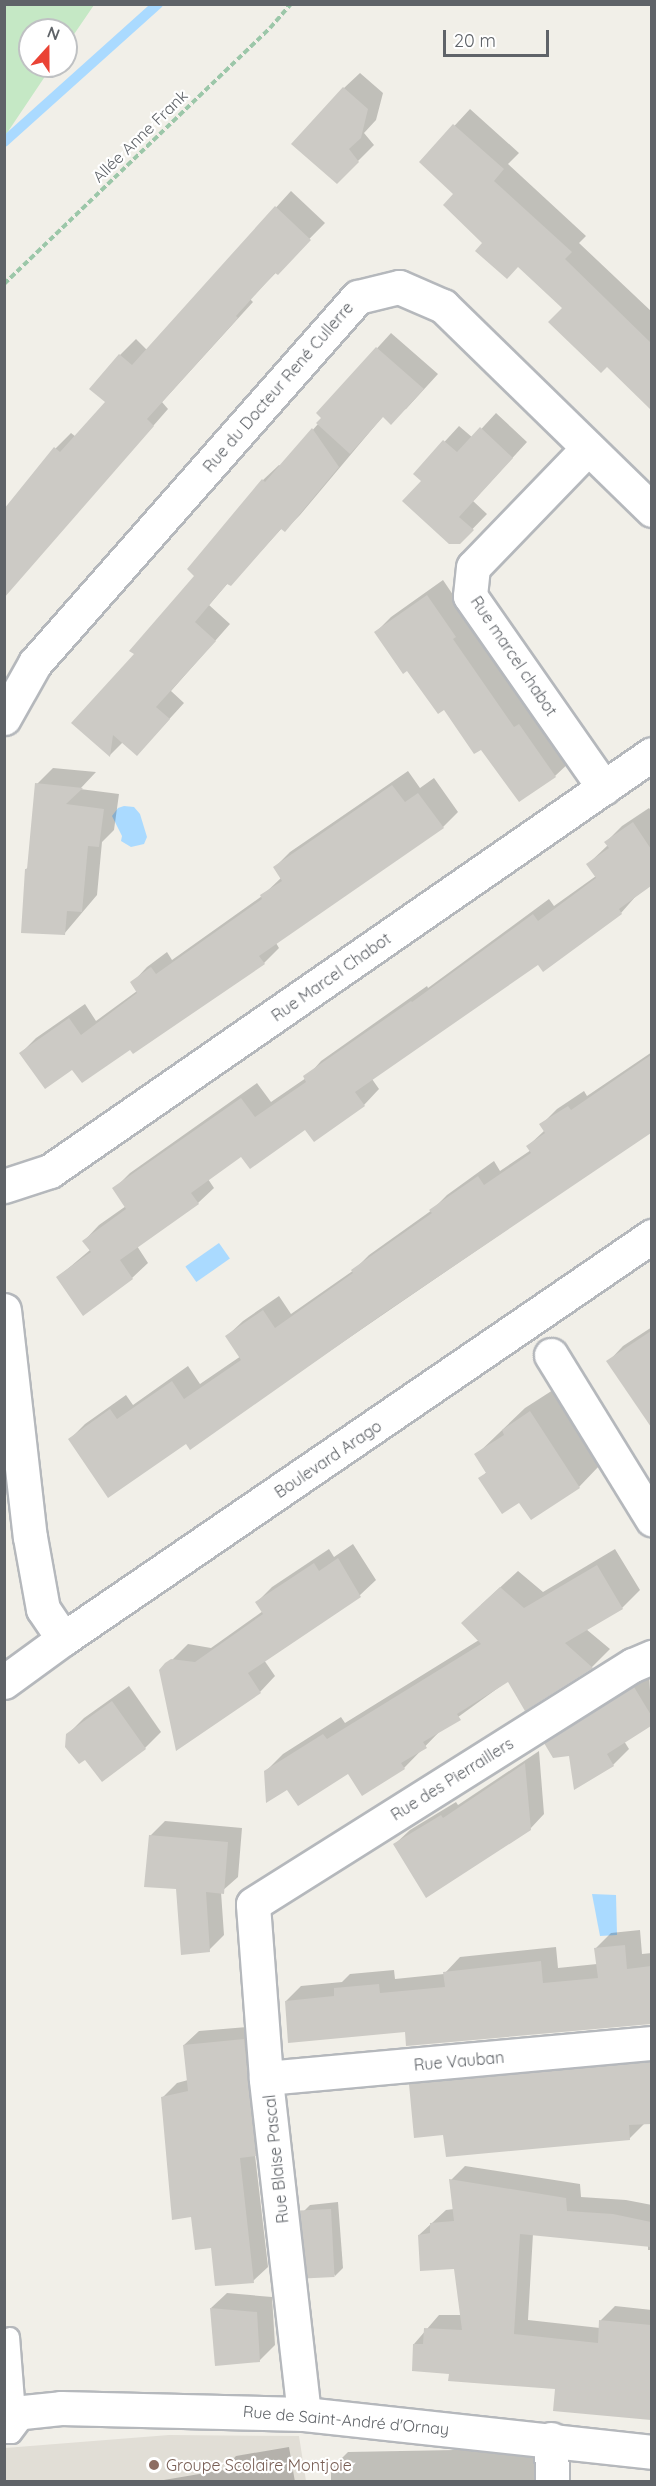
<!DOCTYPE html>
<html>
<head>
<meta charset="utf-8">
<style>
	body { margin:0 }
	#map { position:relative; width:656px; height:2486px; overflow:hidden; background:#f1efe8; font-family:Quicksand,sans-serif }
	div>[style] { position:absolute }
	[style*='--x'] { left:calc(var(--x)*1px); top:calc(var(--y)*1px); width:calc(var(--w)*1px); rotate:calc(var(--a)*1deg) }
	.education>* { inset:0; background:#e1ded6 }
	.green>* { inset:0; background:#c5e8c5 }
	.water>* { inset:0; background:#aadaff; transform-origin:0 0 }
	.shadow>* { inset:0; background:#0003 }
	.stream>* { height:10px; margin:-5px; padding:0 5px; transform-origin:5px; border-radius:5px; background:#aadaff }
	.building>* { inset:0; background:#cccac5; transform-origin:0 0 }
	.path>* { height:4px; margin-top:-2px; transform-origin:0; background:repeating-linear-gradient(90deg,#9cc7a9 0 6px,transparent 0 9px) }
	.roads { filter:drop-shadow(2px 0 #b5b8bc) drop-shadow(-2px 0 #b5b8bc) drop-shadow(0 2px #b5b8bc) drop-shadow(0 -2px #b5b8bc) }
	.lane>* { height:18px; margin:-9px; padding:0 9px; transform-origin:9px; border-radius:9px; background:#fff }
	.street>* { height:33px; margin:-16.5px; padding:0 16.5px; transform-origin:16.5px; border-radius:16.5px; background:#fff }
	.secondary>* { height:33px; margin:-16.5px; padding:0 16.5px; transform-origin:16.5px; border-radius:16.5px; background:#fff }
	.dots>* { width:16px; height:16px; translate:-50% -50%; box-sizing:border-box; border:3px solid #fff; border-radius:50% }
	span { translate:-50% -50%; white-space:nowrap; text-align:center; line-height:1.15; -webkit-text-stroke:4.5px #fff; paint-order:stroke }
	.street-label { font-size:16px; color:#5f6368 }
	.education-label { font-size:16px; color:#785e54 }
	.left { translate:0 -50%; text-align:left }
	.frame { position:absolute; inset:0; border:6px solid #5f6368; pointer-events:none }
	.north { position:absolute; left:18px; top:18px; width:60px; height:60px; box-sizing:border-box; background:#fff; border:2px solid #bfc1c3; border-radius:50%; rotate:21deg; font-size:16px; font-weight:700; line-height:24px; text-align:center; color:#5f6368 }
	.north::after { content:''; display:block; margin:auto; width:21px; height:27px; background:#ea4335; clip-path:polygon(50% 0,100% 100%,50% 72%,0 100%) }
	.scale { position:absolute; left:443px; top:30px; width:106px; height:27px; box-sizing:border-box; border:3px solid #5f6368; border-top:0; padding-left:8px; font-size:18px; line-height:21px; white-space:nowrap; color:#5f6368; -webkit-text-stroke:4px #fff; paint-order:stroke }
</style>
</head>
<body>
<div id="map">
	<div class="education">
		<i style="clip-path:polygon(169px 2435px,299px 2436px,306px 2481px,5px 2481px,5px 2448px)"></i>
	</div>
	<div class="green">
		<i style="clip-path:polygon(5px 4px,94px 5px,66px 46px,66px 30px,30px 30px,30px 66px,52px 66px,5px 136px)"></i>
	</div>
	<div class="water">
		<i style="clip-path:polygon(124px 806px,134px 807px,140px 814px,147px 837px,144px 844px,131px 847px,121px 841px,122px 836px,112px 816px,118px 808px)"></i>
		<i style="left:219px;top:1243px;width:19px;height:41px;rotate:55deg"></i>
		<i style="clip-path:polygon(592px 1894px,616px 1895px,617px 1935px,600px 1936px)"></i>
	</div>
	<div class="shadow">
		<i style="clip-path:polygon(360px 73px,383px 93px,376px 120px,364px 133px,374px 145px,337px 182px,344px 88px)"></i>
		<i style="clip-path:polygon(470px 109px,519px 153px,508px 164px,586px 236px,579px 243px,652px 312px,652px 408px,607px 365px,565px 308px,519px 265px,484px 243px,455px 194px,421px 162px)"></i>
		<i style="clip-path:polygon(291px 191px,325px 223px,250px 299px,253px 302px,162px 402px,168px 409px,4px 596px,4px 511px,56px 448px,71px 433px,76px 437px,107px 402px,91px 389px,120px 355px,136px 339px,147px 350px)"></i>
		<i style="clip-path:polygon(391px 333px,438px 374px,406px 409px,384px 415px,300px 515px,285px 530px,282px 528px,231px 584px,228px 583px,209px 605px,230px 624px,171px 691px,184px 703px,152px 738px,123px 742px,110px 755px,74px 723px,136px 654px,196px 576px,189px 569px,263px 480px,279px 465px,281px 466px,318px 424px,323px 418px,318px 413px)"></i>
		<i style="clip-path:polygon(496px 413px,527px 442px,473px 501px,487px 514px,459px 543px,423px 481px,415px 474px,459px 426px,473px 438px)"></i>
		<i style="clip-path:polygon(443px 580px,470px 620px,468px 623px,530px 712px,535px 709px,571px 761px,555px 776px,520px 800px,481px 748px,376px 632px,391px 617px)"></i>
		<i style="clip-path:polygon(53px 768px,96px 772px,80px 789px,119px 794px,114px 830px,102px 842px,97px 895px,64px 934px,26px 869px,29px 867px,37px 784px)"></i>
		<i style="clip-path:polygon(408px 771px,420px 788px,434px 778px,458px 812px,443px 827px,276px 943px,279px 948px,264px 963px,73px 1068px,21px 1053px,36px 1038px,85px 1004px,96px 1021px,137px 991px,132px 983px,147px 967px,167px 952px,172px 960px,262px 896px,282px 877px,275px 867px,290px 852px)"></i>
		<i style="clip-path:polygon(649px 808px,652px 812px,652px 884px,636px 896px,621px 913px,544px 970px,539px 962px,372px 1079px,379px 1089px,364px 1105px,242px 1155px,208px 1179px,214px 1188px,198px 1203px,137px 1246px,148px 1263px,132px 1278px,58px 1277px,90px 1250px,84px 1241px,99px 1225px,126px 1206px,114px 1189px,130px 1173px,257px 1083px,271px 1102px,306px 1078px,321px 1061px,427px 986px,428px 988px,549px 899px,554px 906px,596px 876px,588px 864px,608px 845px,606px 842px,622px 826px)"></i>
		<i style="clip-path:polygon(652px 1052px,652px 1130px,190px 1447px,187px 1442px,70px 1439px,85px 1424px,126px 1395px,133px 1405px,188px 1366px,200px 1384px,241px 1356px,227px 1336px,243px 1321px,279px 1296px,291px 1314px,354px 1270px,369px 1255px,432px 1210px,447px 1195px,494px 1161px,500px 1171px,531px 1150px,528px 1146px,545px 1130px,541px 1125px,557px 1109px,584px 1091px,587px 1096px)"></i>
		<i style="clip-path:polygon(652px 1327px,652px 1404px,642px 1411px,608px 1362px,623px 1346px)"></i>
		<i style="clip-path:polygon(553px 1390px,600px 1465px,579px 1487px,520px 1501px,480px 1478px,487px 1472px,476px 1455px,525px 1408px)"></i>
		<i style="clip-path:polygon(353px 1544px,376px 1580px,360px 1595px,264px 1660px,275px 1676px,260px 1692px,161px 1671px,188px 1644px,211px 1648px,263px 1611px,257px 1602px,272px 1587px,329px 1549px,334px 1557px)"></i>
		<i style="clip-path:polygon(615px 1549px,640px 1590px,622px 1608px,586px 1629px,610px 1649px,592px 1667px,526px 1709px,509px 1680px,443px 1728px,404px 1768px,348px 1771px,288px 1788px,265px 1772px,283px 1754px,341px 1717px,345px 1723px,479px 1640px,481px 1605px,518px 1571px,543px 1592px)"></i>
		<i style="clip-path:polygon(649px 1673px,652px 1724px,624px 1741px,629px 1749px,613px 1765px,575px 1788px,571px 1755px,546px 1743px,561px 1728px)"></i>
		<i style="clip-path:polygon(129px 1686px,161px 1732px,145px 1748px,68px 1734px,84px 1718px)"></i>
		<i style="clip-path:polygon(539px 1751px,544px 1814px,530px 1829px,395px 1844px,410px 1830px,456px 1802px,458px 1805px)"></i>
		<i style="clip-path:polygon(165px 1821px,242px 1828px,238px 1877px,221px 1892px,224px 1935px,209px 1950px,150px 1836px)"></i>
		<i style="clip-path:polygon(640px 1930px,642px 1954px,652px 1953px,652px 2023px,406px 2030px,286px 2001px,301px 1986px,342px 1982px,350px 1974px,394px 1970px,395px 1979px,444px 1974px,460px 1957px,556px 1947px,558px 1968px,597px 1964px,595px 1949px,611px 1933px)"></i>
		<i style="clip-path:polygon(258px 2026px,270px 2141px,255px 2155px,268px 2267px,253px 2281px,213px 2247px,192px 2216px,163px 2097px,177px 2083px,188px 2080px,184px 2045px,199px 2031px)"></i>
		<i style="clip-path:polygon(652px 2049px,652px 2123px,645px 2123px,629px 2139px,411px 2084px,426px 2069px)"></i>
		<i style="clip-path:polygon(465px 2166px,580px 2184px,581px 2197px,626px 2200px,652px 2205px,652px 2250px,648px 2250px,648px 2245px,533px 2234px,528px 2320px,600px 2328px,601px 2320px,615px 2306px,652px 2310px,652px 2419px,555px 2410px,557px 2388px,451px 2373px,414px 2344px,439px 2315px,462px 2315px,455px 2267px,419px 2235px,446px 2210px,454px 2209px,451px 2180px)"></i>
		<i style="clip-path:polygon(338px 2202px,343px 2268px,335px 2276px,302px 2213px,310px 2205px)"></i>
		<i style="clip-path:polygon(227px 2293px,272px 2297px,275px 2345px,259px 2361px,211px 2308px)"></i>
		<i style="clip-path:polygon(541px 2442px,545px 2482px,331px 2482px,331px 2469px,348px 2452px,454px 2450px)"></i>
		<i style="clip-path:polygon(289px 2447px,295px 2482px,152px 2482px,223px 2470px,236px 2456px)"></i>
	</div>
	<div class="stream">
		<i style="--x:4;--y:142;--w:207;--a:-41.9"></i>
	</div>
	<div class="building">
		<i style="clip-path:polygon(343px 87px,368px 109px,361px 138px,349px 149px,359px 162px,337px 184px,291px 144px)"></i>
		<i style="clip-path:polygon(453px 124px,504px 169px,494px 181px,572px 252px,565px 259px,651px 343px,651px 410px,607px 367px,601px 373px,548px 322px,562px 308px,518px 267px,507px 279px,475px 251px,482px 243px,443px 205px,453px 194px,419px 162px)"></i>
		<i style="clip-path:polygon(275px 206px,311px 240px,278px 275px,275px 273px,236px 316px,238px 318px,147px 419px,154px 426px,4px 598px,4px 509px,54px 447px,60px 452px,105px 402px,89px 389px,119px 354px,132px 365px)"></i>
		<i style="clip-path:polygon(376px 347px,424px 389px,391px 425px,383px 417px,350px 454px,316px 423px,321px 418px,316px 413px)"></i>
		<i style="clip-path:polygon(480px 427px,513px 458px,459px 517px,474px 530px,460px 544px,449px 544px,402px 501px,421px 481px,413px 474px,443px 440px,457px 452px)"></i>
		<i style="clip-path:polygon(312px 428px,339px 467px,285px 532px,281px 529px,231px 586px,227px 584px,195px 622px,216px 641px,156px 707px,170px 719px,137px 756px,113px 735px,110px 757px,71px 723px,134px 654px,129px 651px,194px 576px,187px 569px,262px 479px,265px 482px)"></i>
		<i style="clip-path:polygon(427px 595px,456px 637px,453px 639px,514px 727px,519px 724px,556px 777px,519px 802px,481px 750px,474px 754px,444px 710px,438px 714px,407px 671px,403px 674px,374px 632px)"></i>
		<i style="clip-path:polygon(35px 783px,83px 788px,66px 804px,104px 809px,99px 847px,88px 846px,82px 912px,67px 911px,65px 935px,21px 933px,25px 869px,27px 869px)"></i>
		<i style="clip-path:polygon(392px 785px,405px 802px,418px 793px,444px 828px,259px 956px,265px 964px,133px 1054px,130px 1050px,82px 1083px,72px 1070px,45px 1089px,19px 1053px,69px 1018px,81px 1035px,137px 993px,130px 982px,151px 967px,156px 974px,262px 899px,260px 895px,282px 881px,273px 867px)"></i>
		<i style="clip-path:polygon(633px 822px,651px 849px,651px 886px,619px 909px,622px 914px,543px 972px,538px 965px,355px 1092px,365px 1106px,314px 1142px,305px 1130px,250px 1169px,241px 1157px,191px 1193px,199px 1204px,120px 1260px,133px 1279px,83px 1316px,56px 1277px,91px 1252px,82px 1241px,126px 1209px,112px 1188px,241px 1098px,255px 1117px,306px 1082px,303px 1076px,411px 1001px,412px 1002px,533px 914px,538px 921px,596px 878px,586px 864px,609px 848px,604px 842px)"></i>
		<i style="clip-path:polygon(651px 1055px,651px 1133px,383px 1314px,190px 1450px,186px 1444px,108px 1498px,68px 1439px,110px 1409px,117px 1419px,172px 1381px,184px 1399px,241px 1360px,225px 1336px,263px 1310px,275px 1328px,353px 1273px,351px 1270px,432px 1213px,429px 1210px,478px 1176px,484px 1185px,531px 1153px,526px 1146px,545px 1133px,539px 1124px,568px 1106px,571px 1110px)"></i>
		<i style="clip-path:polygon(651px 1331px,651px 1427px,606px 1361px)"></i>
		<i style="clip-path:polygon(530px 1411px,580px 1488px,531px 1520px,519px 1503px,502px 1514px,478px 1478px,486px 1473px,474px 1454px,504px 1435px,502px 1430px)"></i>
		<i style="clip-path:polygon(338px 1558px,361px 1597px,248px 1673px,261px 1693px,176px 1751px,159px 1670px,165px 1663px,171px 1659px,195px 1662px,263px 1614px,255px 1602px,314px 1563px,319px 1571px)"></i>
		<i style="clip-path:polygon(597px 1565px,623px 1609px,565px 1643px,593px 1668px,525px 1711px,508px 1682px,457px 1714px,461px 1720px,423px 1742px,427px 1748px,401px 1763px,405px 1769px,362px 1796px,348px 1774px,298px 1806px,287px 1790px,266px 1803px,264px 1771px,323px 1734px,327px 1739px,481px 1644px,461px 1623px,500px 1587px,524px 1608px)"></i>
		<i style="clip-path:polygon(634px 1687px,651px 1715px,651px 1726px,607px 1754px,614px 1766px,574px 1790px,569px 1756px,553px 1758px,544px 1743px)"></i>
		<i style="clip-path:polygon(112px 1701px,146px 1749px,102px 1782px,85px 1760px,79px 1764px,65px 1747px,66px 1734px)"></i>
		<i style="clip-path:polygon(525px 1763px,531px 1830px,426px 1898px,393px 1844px,441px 1815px,443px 1818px)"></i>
		<i style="clip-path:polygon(149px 1835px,228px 1842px,224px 1894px,206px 1892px,210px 1952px,181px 1955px,176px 1889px,144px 1887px)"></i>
		<i style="clip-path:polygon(625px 1945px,627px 1969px,651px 1966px,651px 2024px,406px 2046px,405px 2032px,288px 2043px,285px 2001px,334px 1996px,334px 1988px,379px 1984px,380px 1993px,445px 1987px,443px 1972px,541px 1961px,543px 1983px,598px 1978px,594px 1948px)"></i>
		<i style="clip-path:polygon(244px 2039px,256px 2156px,240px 2158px,254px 2283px,215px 2286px,211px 2248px,195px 2250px,191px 2217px,172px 2220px,161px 2097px,188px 2091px,183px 2045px)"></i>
		<i style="clip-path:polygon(651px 2062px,651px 2124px,629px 2125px,630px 2140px,446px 2157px,443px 2135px,414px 2138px,409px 2084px)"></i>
		<i style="clip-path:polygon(449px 2179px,566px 2198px,567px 2211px,613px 2214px,651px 2222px,651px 2247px,520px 2234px,514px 2334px,598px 2343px,599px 2320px,651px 2325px,651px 2420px,553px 2411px,555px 2389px,448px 2381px,449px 2374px,412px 2371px,413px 2344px,423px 2344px,424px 2328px,462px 2330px,454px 2269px,420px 2271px,418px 2235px,430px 2233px,430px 2223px,454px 2221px)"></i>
		<i style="left:331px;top:2209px;width:68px;height:31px;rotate:87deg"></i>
		<i style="clip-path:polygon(210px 2308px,257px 2312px,260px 2362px,215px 2366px)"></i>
	</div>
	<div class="path">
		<i style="--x:4;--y:284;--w:369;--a:-43.9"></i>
		<i style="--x:270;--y:28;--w:32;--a:-49"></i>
	</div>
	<div class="roads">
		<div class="lane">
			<i style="--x:10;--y:2337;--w:77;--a:85.5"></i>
			<i style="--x:4;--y:2434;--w:8;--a:0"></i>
			<i style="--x:12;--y:2434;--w:26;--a:-53"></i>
		</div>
		<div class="street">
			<i style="--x:588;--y:448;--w:165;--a:134"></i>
			<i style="--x:473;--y:567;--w:29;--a:96"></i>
			<i style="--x:470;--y:596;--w:234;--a:55.1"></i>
			<i style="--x:4;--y:718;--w:63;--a:-60.6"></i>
			<i style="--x:35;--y:663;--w:488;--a:-48.6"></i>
			<i style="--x:358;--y:297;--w:42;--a:-13.7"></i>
			<i style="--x:399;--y:287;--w:48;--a:23.4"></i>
			<i style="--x:443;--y:306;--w:292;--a:44.3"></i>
			<i style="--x:4;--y:1186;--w:48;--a:-18.1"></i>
			<i style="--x:50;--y:1171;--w:732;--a:-34.71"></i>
			<i style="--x:4;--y:1310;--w:228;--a:83.5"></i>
			<i style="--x:30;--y:1537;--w:73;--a:79.8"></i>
			<i style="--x:43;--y:1609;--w:36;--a:56"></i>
			<i style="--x:551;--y:1355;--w:193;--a:58.4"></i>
			<i style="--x:266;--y:2078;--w:388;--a:-5.2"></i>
			<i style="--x:4;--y:2414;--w:57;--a:-6"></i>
			<i style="--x:61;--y:2408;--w:243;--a:1.4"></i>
			<i style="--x:304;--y:2414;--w:350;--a:6.2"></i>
			<i style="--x:304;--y:2414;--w:338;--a:-96.5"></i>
			<i style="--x:266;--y:2078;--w:174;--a:-94.3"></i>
			<i style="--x:253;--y:1904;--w:449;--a:-32.2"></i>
			<i style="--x:633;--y:1665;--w:21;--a:-23"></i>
			<i style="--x:551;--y:2439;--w:43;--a:88.7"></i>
		</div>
		<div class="secondary">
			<i style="--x:4;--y:1682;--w:73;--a:-36.1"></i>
			<i style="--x:63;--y:1639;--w:714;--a:-34.38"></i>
		</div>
	</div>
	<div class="dots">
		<i style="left:154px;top:2465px;background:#8d6e63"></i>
	</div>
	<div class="street-label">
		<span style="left:140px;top:136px;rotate:-44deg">Allée Anne Frank</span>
		<span style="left:278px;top:387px;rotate:-49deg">Rue du Docteur René Cullerre</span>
		<span style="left:514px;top:656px;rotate:56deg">Rue marcel chabot</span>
		<span style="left:331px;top:977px;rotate:-35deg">Rue Marcel Chabot</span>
		<span style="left:328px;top:1459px;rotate:-34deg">Boulevard Arago</span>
		<span style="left:452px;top:1779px;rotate:-32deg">Rue des Pierraillers</span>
		<span style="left:459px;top:2061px;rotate:-5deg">Rue Vauban</span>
		<span style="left:276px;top:2159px;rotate:-96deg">Rue Blaise Pascal</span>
		<span style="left:346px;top:2420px;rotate:5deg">Rue de Saint-André d'Ornay</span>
	</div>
	<div class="education-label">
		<span class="left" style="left:166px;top:2465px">Groupe Scolaire Montjoie</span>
	</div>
	<div class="frame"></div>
	<div class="north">N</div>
	<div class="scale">20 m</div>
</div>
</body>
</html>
